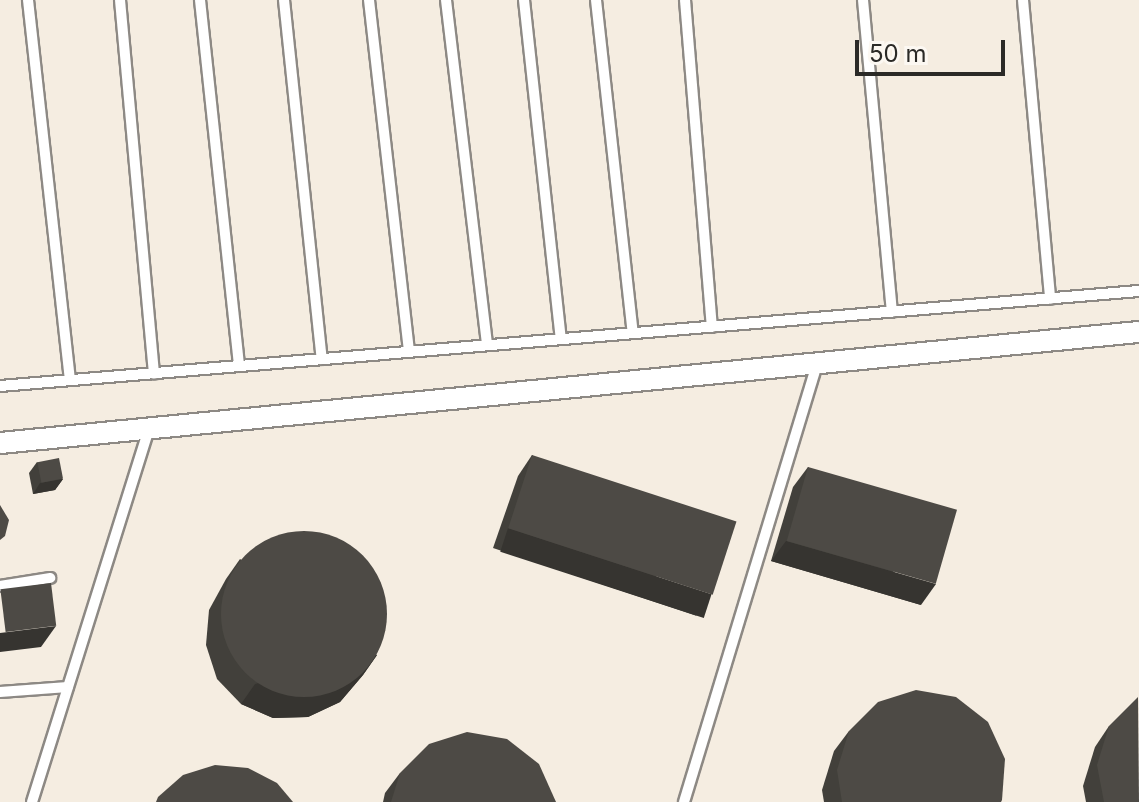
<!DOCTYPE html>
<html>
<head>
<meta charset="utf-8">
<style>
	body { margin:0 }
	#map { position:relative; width:1139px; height:802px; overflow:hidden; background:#fcf8f2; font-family:Inter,sans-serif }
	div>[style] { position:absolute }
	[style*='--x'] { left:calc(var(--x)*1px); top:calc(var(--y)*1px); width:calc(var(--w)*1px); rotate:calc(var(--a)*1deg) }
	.built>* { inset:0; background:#f5ede1; transform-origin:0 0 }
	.roads { filter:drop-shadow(2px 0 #8d8984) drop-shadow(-2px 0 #8d8984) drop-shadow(0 2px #8d8984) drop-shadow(0 -2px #8d8984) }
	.service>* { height:10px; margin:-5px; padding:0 5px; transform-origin:5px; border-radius:5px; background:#fff }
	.minor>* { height:20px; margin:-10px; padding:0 10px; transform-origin:10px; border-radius:10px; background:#fff }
	.wall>* { inset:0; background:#42403b }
	.shaded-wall>* { inset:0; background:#363430; transform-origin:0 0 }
	.building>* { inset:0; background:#4d4a45; transform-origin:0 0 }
	.round { border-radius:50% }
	span { translate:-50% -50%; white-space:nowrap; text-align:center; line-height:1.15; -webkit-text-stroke:8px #fcf8f2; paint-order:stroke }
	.scale { position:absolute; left:855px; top:40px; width:150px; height:36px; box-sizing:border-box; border:4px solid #2b2a27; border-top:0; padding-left:10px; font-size:24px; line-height:28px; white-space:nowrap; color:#2b2a27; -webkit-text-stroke:6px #fcf8f2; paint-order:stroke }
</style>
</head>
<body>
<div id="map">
	<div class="built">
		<i style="left:0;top:0;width:1139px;height:802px"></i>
	</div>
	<div class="roads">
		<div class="service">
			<i style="--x:28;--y:0;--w:382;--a:83.7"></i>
			<i style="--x:120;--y:0;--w:375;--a:84.8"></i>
			<i style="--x:200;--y:0;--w:368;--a:83.9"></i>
			<i style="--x:284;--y:0;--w:361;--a:84"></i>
			<i style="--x:369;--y:0;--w:354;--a:83.5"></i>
			<i style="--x:446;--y:0;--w:347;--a:83.2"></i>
			<i style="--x:524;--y:0;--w:341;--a:83.8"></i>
			<i style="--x:596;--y:0;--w:335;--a:83.7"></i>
			<i style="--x:685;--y:0;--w:328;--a:85.3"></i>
			<i style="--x:863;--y:0;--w:313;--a:84.7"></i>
			<i style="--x:1023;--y:0;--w:300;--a:84.8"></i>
			<i style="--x:0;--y:386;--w:1143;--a:-4.77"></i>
			<i style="--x:0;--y:586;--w:51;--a:-9.1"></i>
			<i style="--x:0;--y:692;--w:68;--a:-4.2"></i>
			<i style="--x:32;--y:802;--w:391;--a:-72.6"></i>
			<i style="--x:684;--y:802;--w:458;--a:-73.1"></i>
		</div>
		<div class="minor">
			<i style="--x:0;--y:443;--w:1144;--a:-5.57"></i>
		</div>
	</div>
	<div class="wall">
		<i style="clip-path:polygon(532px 455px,697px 616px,493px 548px,518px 476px)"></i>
		<i style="clip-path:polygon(37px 462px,63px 479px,55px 490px,33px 494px,29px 473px)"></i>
		<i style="clip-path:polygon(808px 467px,921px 605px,771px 561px,793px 487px)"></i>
		<i style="clip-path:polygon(240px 559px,377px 655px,363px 675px,340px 702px,308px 717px,273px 718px,241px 704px,217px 679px,206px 645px,209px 610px,226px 579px)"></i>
		<i style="clip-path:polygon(1109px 726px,1139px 802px,1086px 802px,1083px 786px,1095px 747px)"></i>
		<i style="clip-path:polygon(849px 731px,1001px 802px,824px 802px,822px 790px,834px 751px)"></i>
		<i style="clip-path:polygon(400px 773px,556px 802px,383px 802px,385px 793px)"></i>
	</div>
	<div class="shaded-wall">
		<i style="clip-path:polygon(63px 479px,55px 490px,33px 494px,40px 483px)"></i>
		<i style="left:508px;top:528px;width:214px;height:25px;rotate:18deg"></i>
		<i style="clip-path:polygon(786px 541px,936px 584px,921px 605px,771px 561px)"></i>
		<i style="clip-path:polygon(56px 626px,41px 647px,0 652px,0 633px)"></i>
		<i style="clip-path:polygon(377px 655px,363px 675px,340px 702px,308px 717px,273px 718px,241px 704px,255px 684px)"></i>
	</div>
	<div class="building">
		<i style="left:532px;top:455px;width:215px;height:77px;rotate:18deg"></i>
		<i style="left:59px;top:458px;width:21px;height:22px;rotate:79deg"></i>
		<i style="left:808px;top:467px;width:155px;height:77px;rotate:16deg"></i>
		<i style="clip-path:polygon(0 505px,9px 520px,5px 536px,0 540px)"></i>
		<i class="round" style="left:221px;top:531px;width:166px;height:166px"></i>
		<i style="left:51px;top:583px;width:43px;height:51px;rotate:83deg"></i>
		<i style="clip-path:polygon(916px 690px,956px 697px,988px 722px,1005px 759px,1002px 800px,1001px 802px,842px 802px,837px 770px,849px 731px,878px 702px)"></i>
		<i style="clip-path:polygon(1138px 697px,1139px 802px,1104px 802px,1097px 765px,1109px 726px)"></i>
		<i style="clip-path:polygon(467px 732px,507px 739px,539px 764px,556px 802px,391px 802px,400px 773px,429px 744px)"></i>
		<i style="clip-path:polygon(215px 765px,248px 768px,277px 783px,293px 802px,156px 802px,158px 797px,183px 775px)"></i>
	</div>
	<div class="scale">50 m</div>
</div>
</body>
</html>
